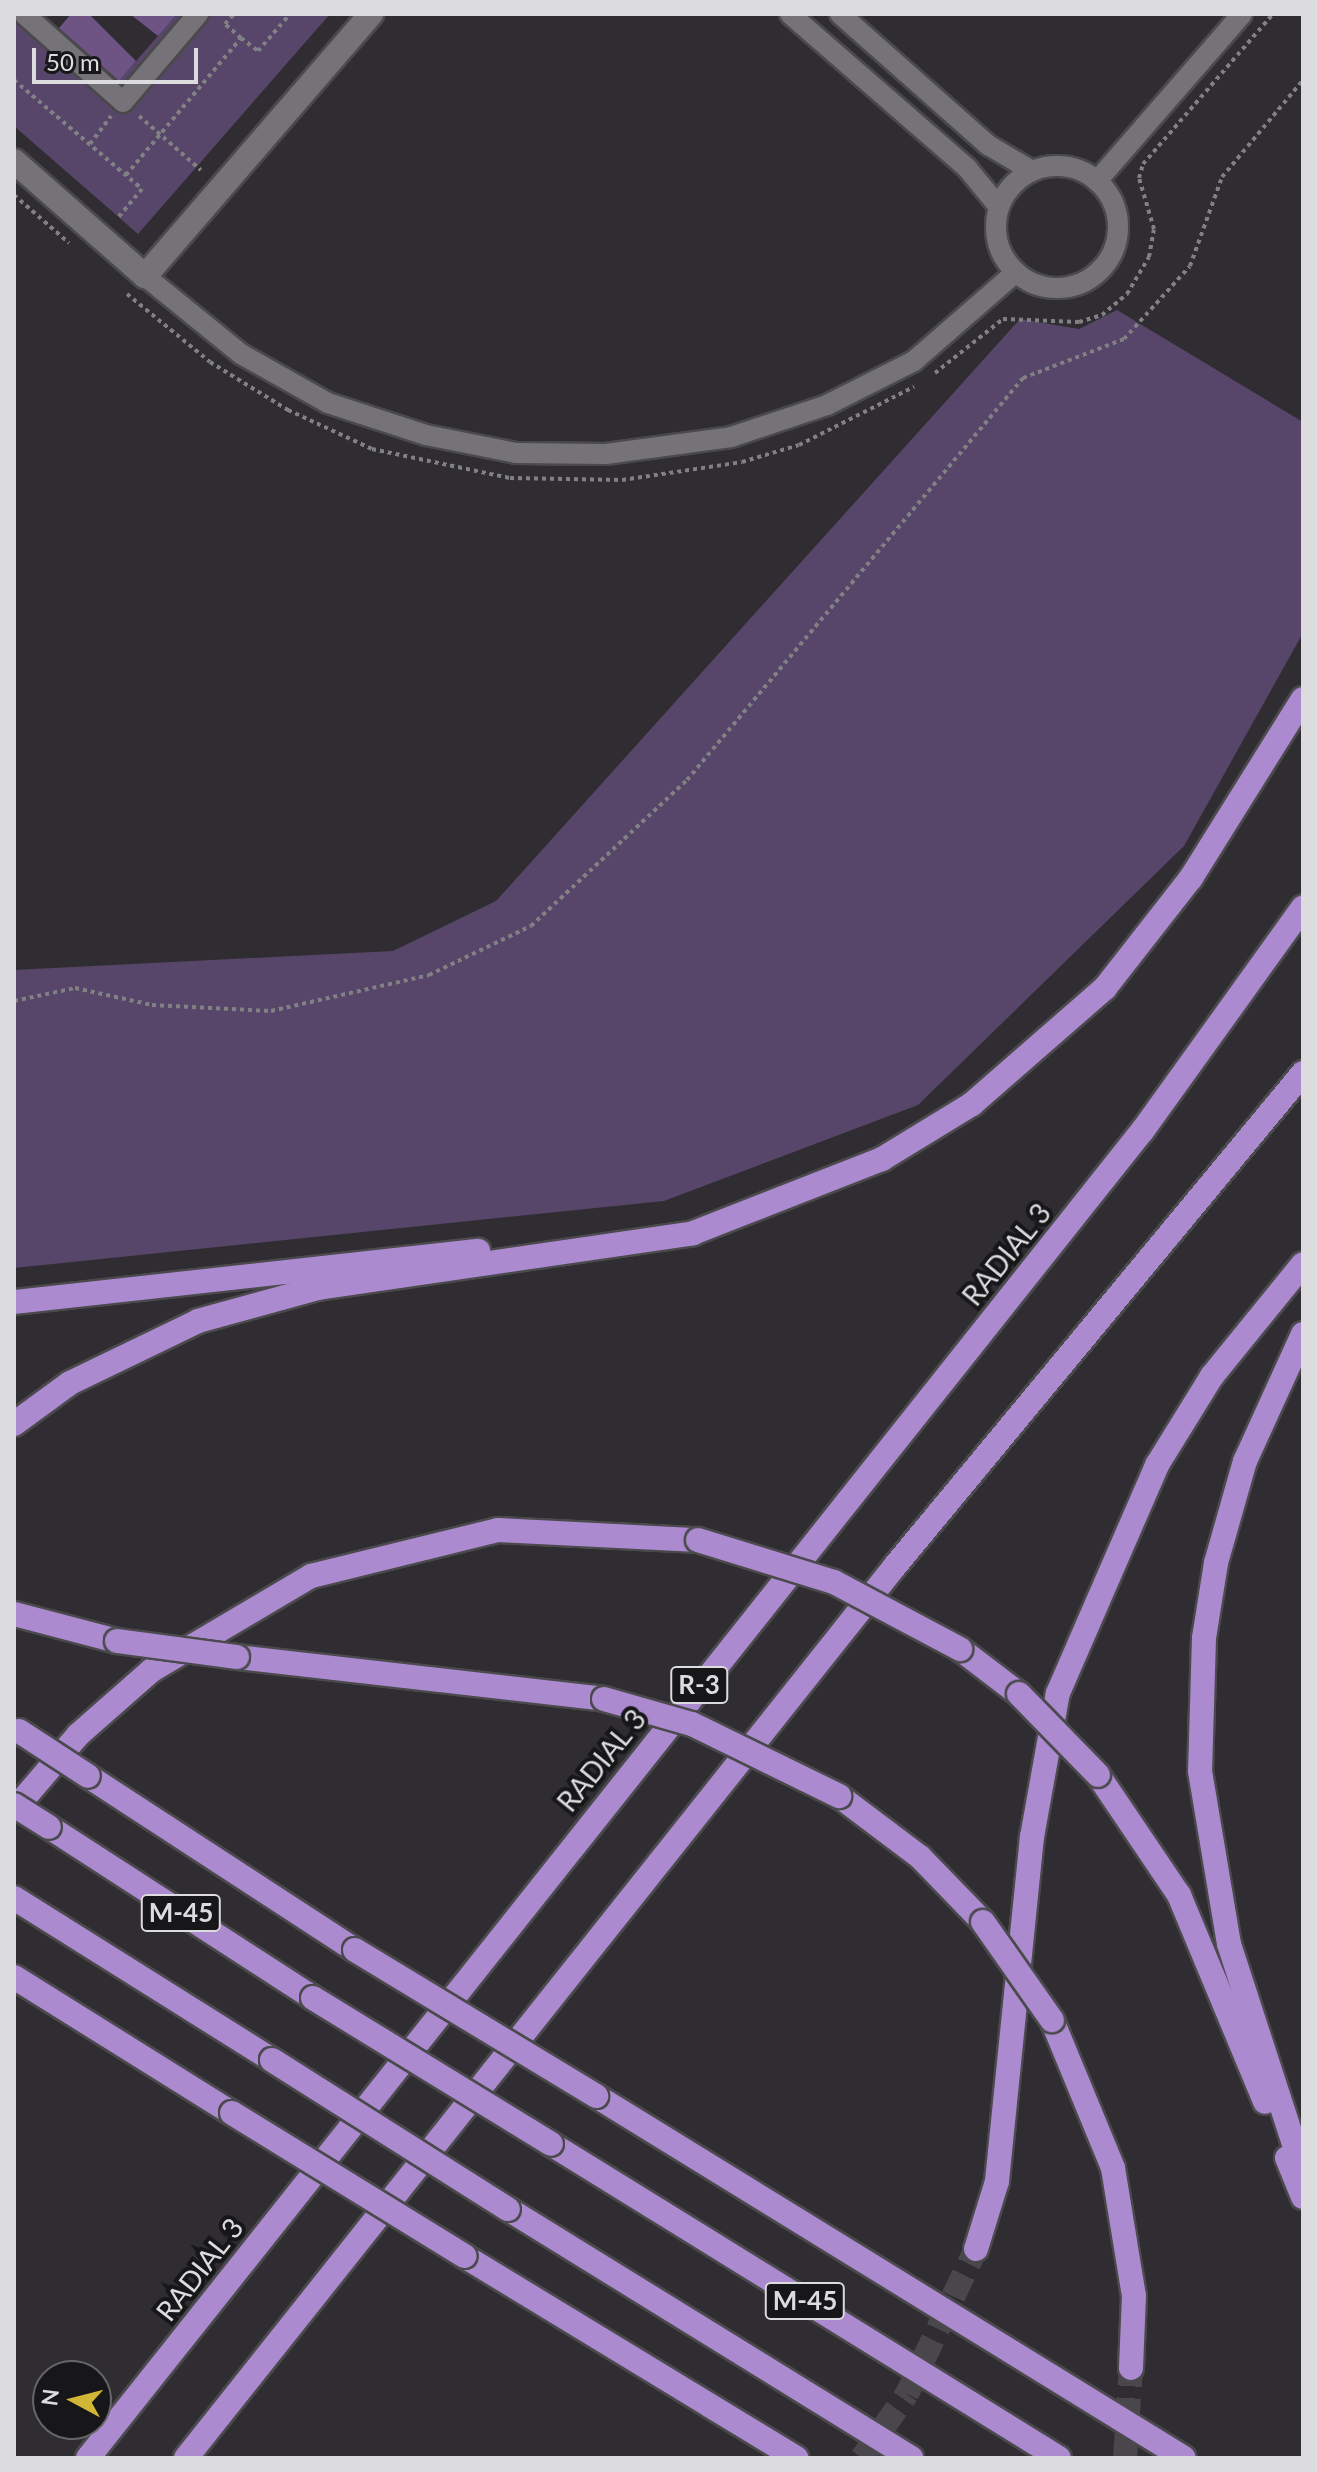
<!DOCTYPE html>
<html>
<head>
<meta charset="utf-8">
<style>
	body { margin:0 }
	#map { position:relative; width:1317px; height:2472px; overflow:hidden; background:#2f2d31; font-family:Lato,sans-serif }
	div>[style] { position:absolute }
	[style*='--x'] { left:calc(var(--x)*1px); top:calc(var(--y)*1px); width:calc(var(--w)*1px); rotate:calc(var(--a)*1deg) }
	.green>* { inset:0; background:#57456a }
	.building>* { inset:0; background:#6d5485 }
	.highway-tunnel>* { height:24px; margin-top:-12px; transform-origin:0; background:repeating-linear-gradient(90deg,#49474b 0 24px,transparent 0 36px) }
	.path>* { height:4px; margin-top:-2px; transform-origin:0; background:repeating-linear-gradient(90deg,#818083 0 4px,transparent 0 8px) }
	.roads { filter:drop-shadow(2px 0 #4a494c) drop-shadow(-2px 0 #4a494c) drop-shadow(0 2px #4a494c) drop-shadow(0 -2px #4a494c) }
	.street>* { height:20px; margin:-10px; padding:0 10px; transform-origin:10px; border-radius:10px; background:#757377 }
	.street>.ring { margin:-10px; padding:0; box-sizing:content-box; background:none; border:20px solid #757377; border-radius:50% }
	.secondary>* { height:24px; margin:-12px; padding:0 12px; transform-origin:12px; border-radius:12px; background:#757377 }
	.highway>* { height:24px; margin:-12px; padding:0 12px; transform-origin:12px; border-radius:12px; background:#ac8ad0 }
	.bridges { filter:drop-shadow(2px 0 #4a494c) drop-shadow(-2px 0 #4a494c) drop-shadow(0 2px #4a494c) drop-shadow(0 -2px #4a494c) }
	.highway-bridge>* { height:24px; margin:-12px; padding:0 12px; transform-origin:12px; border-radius:12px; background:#ac8ad0 }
	span { translate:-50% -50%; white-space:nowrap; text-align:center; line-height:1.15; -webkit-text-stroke:8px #171618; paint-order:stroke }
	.shield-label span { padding:2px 6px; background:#171618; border:2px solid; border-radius:6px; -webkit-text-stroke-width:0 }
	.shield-label { font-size:26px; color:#dcdbde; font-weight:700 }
	.street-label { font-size:28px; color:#dcdbde }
	.frame { position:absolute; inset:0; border:16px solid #dcdbde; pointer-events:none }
	.north { position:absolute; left:32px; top:2360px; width:80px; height:80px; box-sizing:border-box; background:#171618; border:2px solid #666567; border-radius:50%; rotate:277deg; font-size:22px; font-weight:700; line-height:32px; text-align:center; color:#dcdbde }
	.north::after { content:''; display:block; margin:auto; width:28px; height:36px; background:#d2b635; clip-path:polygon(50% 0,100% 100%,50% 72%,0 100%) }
	.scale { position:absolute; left:32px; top:48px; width:166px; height:36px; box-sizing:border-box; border:4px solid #dcdbde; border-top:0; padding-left:10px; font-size:24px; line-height:28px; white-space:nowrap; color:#dcdbde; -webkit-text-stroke:6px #171618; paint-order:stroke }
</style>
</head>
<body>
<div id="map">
	<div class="green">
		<i style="clip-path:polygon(14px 14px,38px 14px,117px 83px,177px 14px,330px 14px,138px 234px,14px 126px)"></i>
		<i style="clip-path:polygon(1117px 310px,1303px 422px,1303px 633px,1184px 846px,918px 1105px,664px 1201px,14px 1268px,14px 970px,393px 951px,496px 901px,1020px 319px,1079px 329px)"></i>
	</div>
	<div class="building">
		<i style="clip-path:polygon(71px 14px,89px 14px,136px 61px,119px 81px,59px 28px)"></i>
		<i style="clip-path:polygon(130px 14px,177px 14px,158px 36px)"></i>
	</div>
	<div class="highway-tunnel">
		<i style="--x:862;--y:2458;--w:78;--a:-54.9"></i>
		<i style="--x:907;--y:2394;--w:161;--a:-64.6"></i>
		<i style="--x:1125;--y:2458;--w:90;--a:-86.2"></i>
	</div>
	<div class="path">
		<i style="--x:241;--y:38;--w:21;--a:37"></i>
		<i style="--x:258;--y:51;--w:49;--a:-49.1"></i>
		<i style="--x:14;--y:80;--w:168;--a:40.4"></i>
		<i style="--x:142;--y:189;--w:40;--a:130"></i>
		<i style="--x:139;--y:116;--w:82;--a:41.1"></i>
		<i style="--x:90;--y:144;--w:35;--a:-53"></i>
		<i style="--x:126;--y:175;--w:179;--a:-50"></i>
		<i style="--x:241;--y:38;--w:21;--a:-139"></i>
		<i style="--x:225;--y:24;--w:13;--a:-48"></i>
		<i style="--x:14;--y:195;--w:73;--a:41.1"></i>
		<i style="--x:127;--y:294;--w:107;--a:39.3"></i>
		<i style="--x:210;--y:362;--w:92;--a:31.6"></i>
		<i style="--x:288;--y:410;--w:93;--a:24.9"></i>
		<i style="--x:372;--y:449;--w:141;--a:11.9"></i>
		<i style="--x:510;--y:478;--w:112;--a:1"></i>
		<i style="--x:622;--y:480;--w:121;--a:-8.5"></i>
		<i style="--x:742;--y:462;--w:59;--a:-16.6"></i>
		<i style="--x:799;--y:445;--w:129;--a:-26.8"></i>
		<i style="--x:935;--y:373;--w:87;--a:-38.5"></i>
		<i style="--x:1003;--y:319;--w:76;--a:2.3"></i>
		<i style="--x:1079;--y:322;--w:24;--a:-17"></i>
		<i style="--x:1102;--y:315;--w:33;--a:-40"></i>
		<i style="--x:1127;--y:294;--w:43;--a:-59.3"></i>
		<i style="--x:1149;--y:257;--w:28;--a:-80"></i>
		<i style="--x:1154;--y:229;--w:53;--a:-106.4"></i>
		<i style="--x:1139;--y:178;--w:15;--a:-74"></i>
		<i style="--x:1143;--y:164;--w:198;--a:-49.1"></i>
		<i style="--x:14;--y:1001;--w:62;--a:-12"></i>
		<i style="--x:75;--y:988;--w:79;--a:12.4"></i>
		<i style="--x:152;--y:1005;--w:119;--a:2.9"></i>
		<i style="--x:271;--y:1011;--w:162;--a:-12.8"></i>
		<i style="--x:429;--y:975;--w:113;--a:-25.7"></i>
		<i style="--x:531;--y:926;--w:214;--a:-43.1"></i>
		<i style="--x:687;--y:780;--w:524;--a:-50.11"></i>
		<i style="--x:1023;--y:378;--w:108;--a:-21.1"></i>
		<i style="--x:1124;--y:339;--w:98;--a:-47.9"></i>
		<i style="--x:1190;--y:266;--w:95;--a:-70.2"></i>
		<i style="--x:1222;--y:177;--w:126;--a:-50.1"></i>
	</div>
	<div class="roads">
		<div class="street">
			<i style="--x:24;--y:14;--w:132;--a:41.6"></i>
			<i style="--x:123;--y:102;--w:116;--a:-49.6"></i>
			<i style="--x:790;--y:14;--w:235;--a:41"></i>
			<i style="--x:967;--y:168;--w:50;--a:50.6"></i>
			<i style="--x:840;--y:14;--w:198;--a:41.5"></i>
			<i style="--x:988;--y:145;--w:51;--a:30.6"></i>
			<i class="ring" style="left:996px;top:166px;width:102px;height:102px"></i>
			<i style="--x:1097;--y:181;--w:221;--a:-49"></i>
			<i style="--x:145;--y:276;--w:124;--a:39.1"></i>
			<i style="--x:241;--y:354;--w:100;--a:29.4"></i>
			<i style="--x:328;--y:403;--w:103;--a:18.1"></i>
			<i style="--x:426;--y:435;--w:92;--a:11.3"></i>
			<i style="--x:516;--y:453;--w:90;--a:0.6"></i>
			<i style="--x:606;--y:454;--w:126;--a:-7.7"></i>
			<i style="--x:731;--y:437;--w:101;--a:-18.4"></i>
			<i style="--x:827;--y:405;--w:97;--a:-26.8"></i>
			<i style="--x:914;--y:361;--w:135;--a:-41.1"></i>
		</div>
		<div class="secondary">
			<i style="--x:14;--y:161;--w:174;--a:41.3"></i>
			<i style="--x:145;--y:276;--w:346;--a:-49.2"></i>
		</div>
		<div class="highway">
			<i style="--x:14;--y:1302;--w:467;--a:-6.3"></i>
			<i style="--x:1303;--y:1334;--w:140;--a:114.5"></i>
			<i style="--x:1245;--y:1461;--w:106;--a:105.9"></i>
			<i style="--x:1216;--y:1563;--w:76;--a:99.1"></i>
			<i style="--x:1204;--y:1638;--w:133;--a:91.7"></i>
			<i style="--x:1200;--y:1771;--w:175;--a:80.5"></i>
			<i style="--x:1229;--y:1944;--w:240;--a:72"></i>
			<i style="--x:14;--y:1424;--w:69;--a:-36.2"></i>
			<i style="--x:70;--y:1383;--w:142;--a:-25.8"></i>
			<i style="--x:198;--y:1321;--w:124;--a:-15.4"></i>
			<i style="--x:318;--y:1288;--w:379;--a:-8.3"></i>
			<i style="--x:693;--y:1233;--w:203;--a:-21.4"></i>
			<i style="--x:882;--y:1159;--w:105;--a:-31.4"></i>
			<i style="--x:972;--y:1104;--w:176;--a:-41.1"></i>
			<i style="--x:1105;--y:988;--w:140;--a:-52"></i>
			<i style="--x:1191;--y:878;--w:211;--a:-58"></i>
			<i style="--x:14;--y:1614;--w:106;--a:14.7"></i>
			<i style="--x:960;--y:1649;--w:74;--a:37.3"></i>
			<i style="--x:237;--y:1657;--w:369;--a:6.5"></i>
			<i style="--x:1098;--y:1775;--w:145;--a:56"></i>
			<i style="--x:1179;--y:1895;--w:224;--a:67.4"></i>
			<i style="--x:88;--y:1776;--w:319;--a:33.1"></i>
			<i style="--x:839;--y:1796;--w:101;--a:37"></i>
			<i style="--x:920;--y:1857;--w:91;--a:45.9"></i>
			<i style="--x:14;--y:1810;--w:99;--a:-49.5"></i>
			<i style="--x:78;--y:1735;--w:98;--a:-41.3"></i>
			<i style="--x:152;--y:1670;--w:185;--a:-30.6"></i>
			<i style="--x:311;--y:1576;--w:193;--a:-13.8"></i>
			<i style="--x:498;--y:1530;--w:200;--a:2.9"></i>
			<i style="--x:49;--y:1827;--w:315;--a:32.9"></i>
			<i style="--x:14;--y:1898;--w:305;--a:32.1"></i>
			<i style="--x:14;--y:1977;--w:257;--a:32"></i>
			<i style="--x:1052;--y:2020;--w:160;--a:67.6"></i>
			<i style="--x:1113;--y:2168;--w:130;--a:80.7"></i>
			<i style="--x:1134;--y:2296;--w:72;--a:92.4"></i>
			<i style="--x:596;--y:2096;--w:690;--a:31.62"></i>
			<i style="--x:551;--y:2144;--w:597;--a:31.72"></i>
			<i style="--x:1287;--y:2158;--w:42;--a:67.7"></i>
			<i style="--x:508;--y:2209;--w:474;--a:31.7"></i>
			<i style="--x:976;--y:2249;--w:71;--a:-72.8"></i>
			<i style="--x:997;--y:2181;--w:346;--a:-84.2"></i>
			<i style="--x:1032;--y:1837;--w:146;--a:-79.8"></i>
			<i style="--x:1058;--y:1693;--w:249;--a:-66.5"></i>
			<i style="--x:1157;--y:1465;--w:105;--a:-58.3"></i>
			<i style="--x:1212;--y:1376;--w:144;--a:-50.9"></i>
			<i style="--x:464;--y:2256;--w:389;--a:31.3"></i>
			<i style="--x:88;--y:2458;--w:1696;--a:-51.54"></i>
			<i style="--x:1143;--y:1130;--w:274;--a:-54.3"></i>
			<i style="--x:186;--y:2458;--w:1139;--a:-51.52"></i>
			<i style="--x:895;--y:1566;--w:640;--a:-50.39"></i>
		</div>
	</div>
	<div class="bridges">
		<div class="highway-bridge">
			<i style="--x:698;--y:1540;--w:142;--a:17.2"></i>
			<i style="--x:834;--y:1582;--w:143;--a:28"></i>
			<i style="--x:117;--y:1641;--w:121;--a:7.6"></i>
			<i style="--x:1019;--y:1694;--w:113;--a:45.7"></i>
			<i style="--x:604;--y:1699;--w:91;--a:15.9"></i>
			<i style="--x:692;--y:1724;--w:164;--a:26.1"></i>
			<i style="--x:19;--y:1731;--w:82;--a:33.1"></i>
			<i style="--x:14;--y:1805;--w:41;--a:32.2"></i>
			<i style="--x:983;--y:1922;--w:120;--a:54.9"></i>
			<i style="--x:355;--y:1950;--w:282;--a:31.2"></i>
			<i style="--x:313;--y:1998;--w:279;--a:31.5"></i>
			<i style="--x:272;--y:2060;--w:279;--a:32.3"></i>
			<i style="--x:232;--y:2113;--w:273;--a:31.6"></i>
		</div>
	</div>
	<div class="shield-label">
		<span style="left:699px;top:1685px">R-3</span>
		<span style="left:181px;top:1913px">M-45</span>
		<span style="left:805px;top:2301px">M-45</span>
	</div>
	<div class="street-label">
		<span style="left:1006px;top:1254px;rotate:-51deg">RADIAL 3</span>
		<span style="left:601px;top:1760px;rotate:-51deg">RADIAL 3</span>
		<span style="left:199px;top:2269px;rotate:-52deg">RADIAL 3</span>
	</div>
	<div class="frame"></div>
	<div class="north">N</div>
	<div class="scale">50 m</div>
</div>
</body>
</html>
